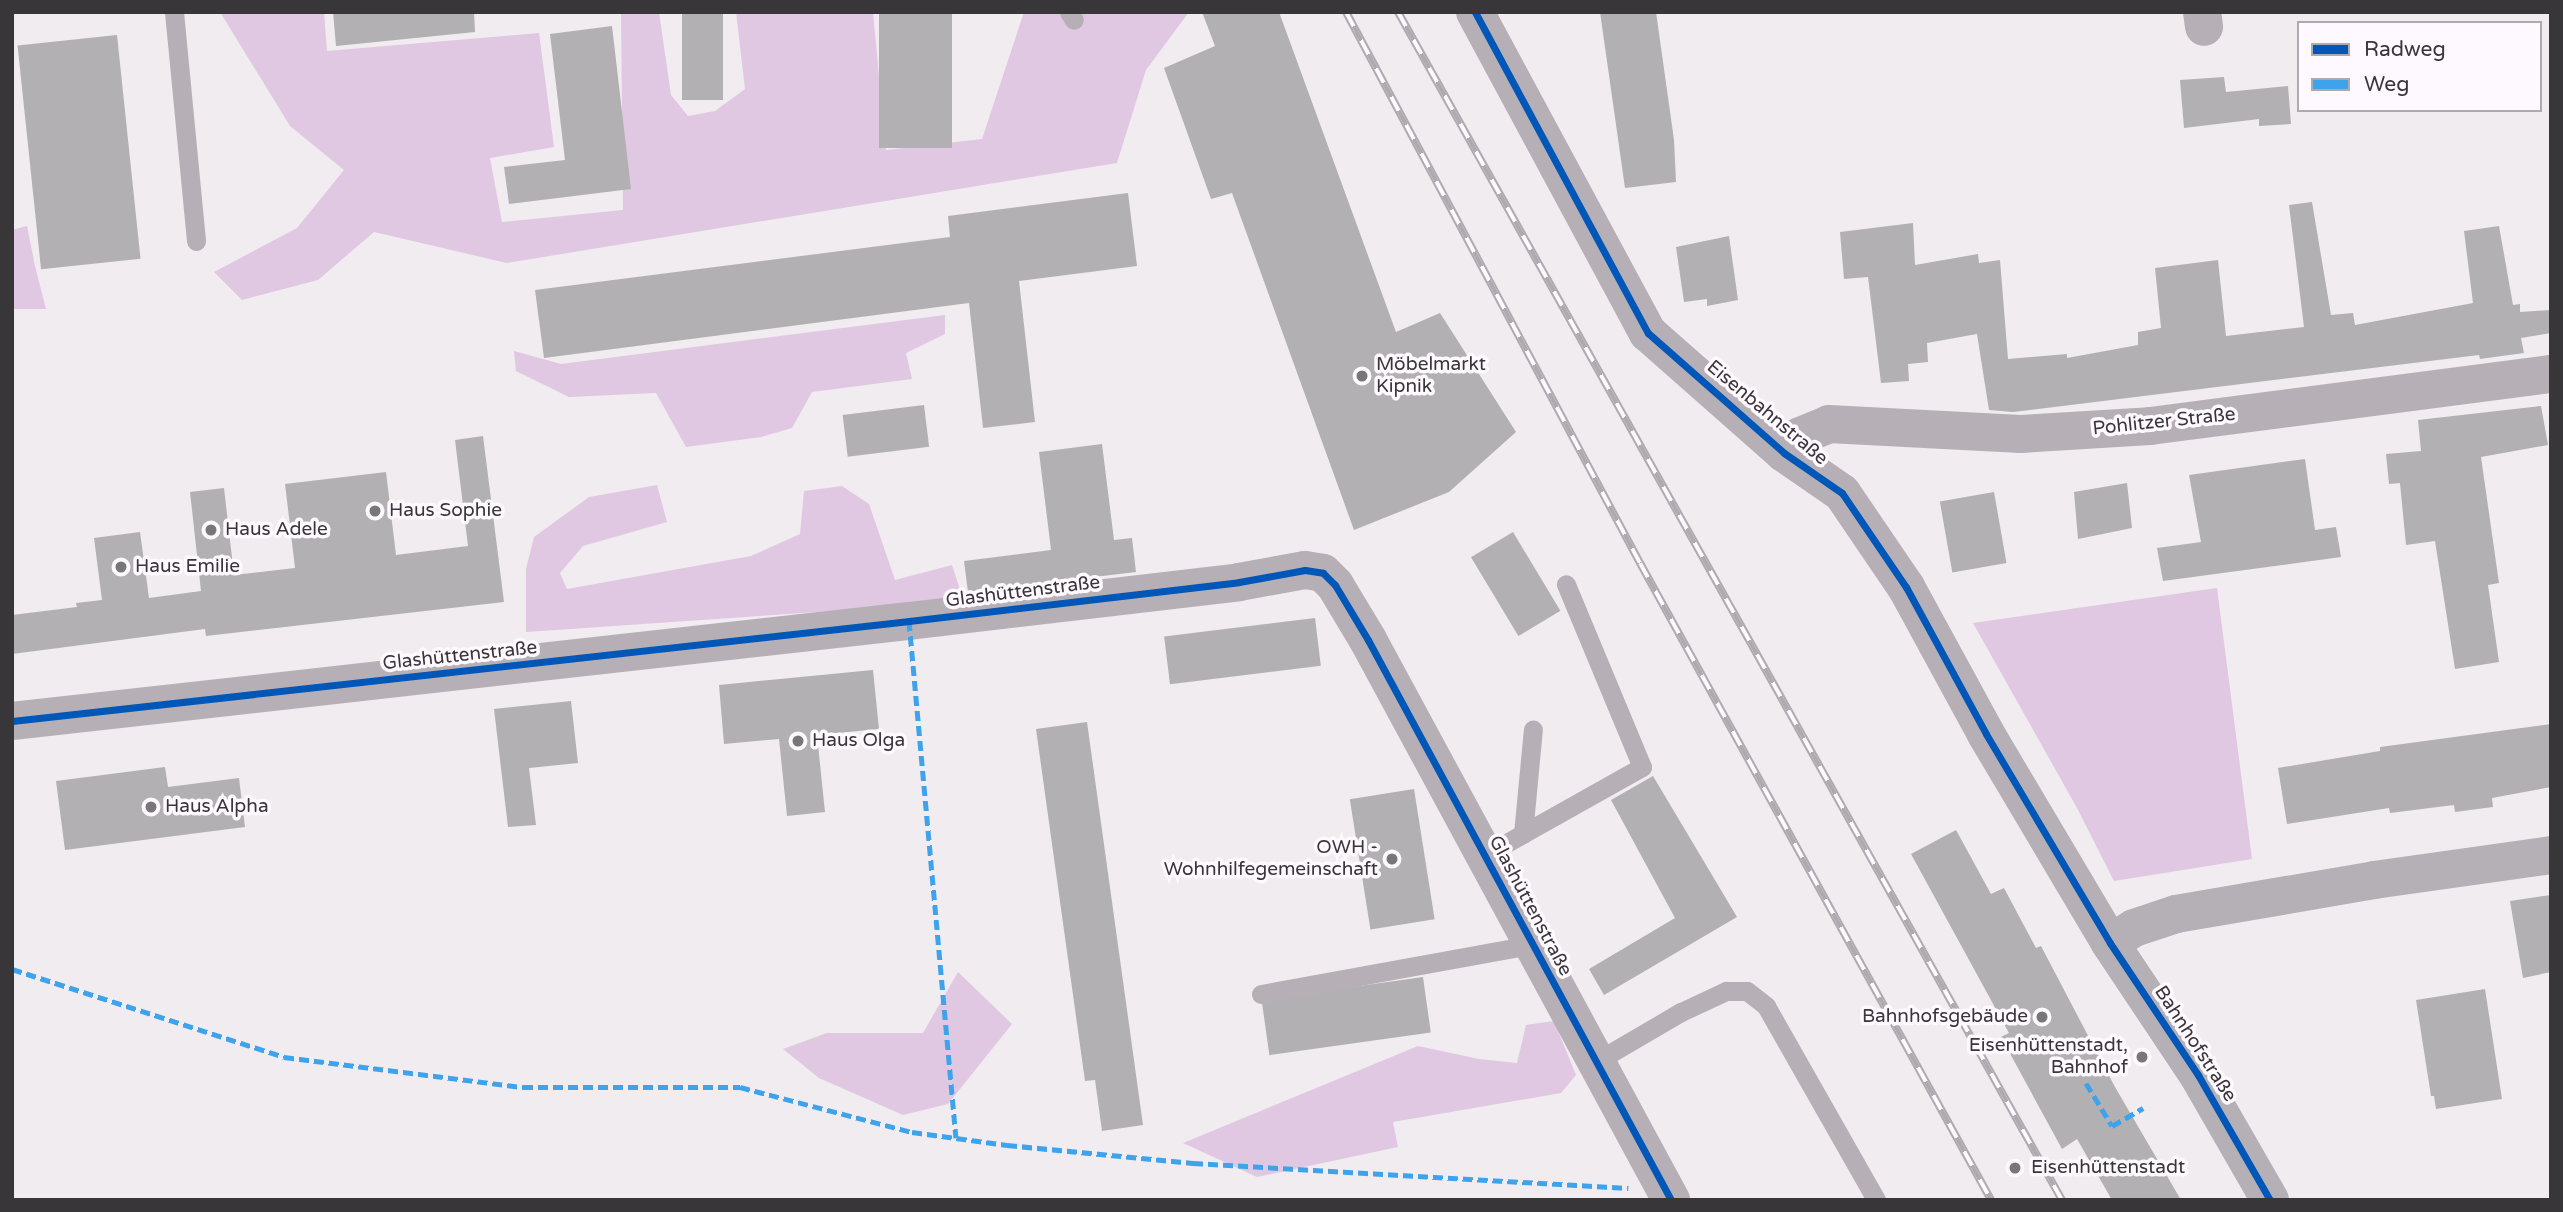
<!DOCTYPE html>
<html>
<head>
<meta charset="utf-8">
<style>
	body { margin:0 }
	#map { position:relative; width:2563px; height:1212px; overflow:hidden; background:#f0ecf0; font-family:"Varela Round",sans-serif }
	div>[style] { position:absolute }
	[style*='--x'] { left:calc(var(--x)*1px); top:calc(var(--y)*1px); width:calc(var(--w)*1px); rotate:calc(var(--a)*1deg) }
	.green>* { inset:0; background:#e0c8e2 }
	.building>* { inset:0; background:#b2b0b2; transform-origin:0 0 }
	.lane>* { height:19px; margin:-9.5px; padding:0 9.5px; transform-origin:9.5px; border-radius:9.5px; background:#b6b0b6 }
	.street>* { height:38px; margin:-19px; padding:0 19px; transform-origin:19px; border-radius:19px; background:#b6b0b6 }
	.secondary>* { height:38px; margin:-19px; padding:0 19px; transform-origin:19px; border-radius:19px; background:#b5b0b6 }
	.rail>* { height:8px; margin-top:-4px; transform-origin:0; background:repeating-linear-gradient(90deg,#fef8ff 0 16px,#afaaaf 0 32px); box-sizing:border-box; border-block:2px solid #afaaaf }
	.quiet>* { height:5px; margin-top:-2.5px; transform-origin:0; background:repeating-linear-gradient(90deg,#3fa3ec 0 10px,transparent 0 15px) }
	.cycleway>* { height:7px; margin:-3.5px; padding:0 3.5px; transform-origin:3.5px; border-radius:3.5px; background:#0057b8 }
	.dots>* { width:19px; height:19px; translate:-50% -50%; box-sizing:border-box; border:4px solid #fef8ff; border-radius:50% }
	span { translate:-50% -50%; white-space:nowrap; text-align:center; line-height:1.15; -webkit-text-stroke:7px #fef8ff; paint-order:stroke }
	.poi-label { font-size:19px; color:#393639 }
	.left { translate:0 -50%; text-align:left }
	.right { translate:-100% -50%; text-align:right }
	.street-label { font-size:19px; color:#393639 }
	.frame { position:absolute; inset:0; border:14px solid #393639; pointer-events:none }
	.legend { position:absolute; left:2297px; top:21px; width:245px; height:91px; box-sizing:border-box; background:#fef8ff; border:2px solid #afaab0; margin:0; padding:9px 12px; list-style:none; font-size:21px; color:#393639 }
	.legend li { display:flex; align-items:center; gap:14px; height:35px }
	.legend b { width:35px; border:2px solid #afaab0 }
</style>
</head>
<body>
<div id="map">
	<div class="green">
		<i style="clip-path:polygon(220px 12px,324px 12px,327px 51px,539px 33px,554px 147px,490px 158px,502px 222px,623px 210px,621px 12px,659px 12px,671px 95px,688px 116px,715px 111px,745px 89px,736px 12px,873px 12px,886px 150px,982px 139px,1024px 12px,1189px 12px,1146px 70px,1117px 163px,507px 263px,374px 232px,318px 280px,242px 300px,214px 272px,297px 228px,344px 170px,290px 126px)"></i>
		<i style="clip-path:polygon(27px 226px,35px 266px,46px 309px,12px 309px,12px 230px)"></i>
		<i style="clip-path:polygon(945px 315px,945px 334px,906px 353px,912px 379px,812px 392px,792px 428px,761px 437px,686px 447px,656px 393px,569px 397px,516px 371px,514px 351px,561px 364px)"></i>
		<i style="clip-path:polygon(657px 485px,667px 522px,583px 546px,560px 573px,567px 589px,751px 556px,800px 534px,804px 491px,842px 486px,869px 504px,895px 580px,952px 565px,964px 602px,526px 632px,526px 569px,534px 537px,589px 497px)"></i>
		<i style="clip-path:polygon(2217px 588px,2252px 859px,2114px 881px,2077px 808px,1973px 623px)"></i>
		<i style="clip-path:polygon(958px 972px,1012px 1024px,948px 1104px,903px 1115px,819px 1078px,783px 1049px,827px 1033px,923px 1033px)"></i>
		<i style="clip-path:polygon(1554px 1021px,1576px 1075px,1561px 1093px,1393px 1122px,1398px 1147px,1257px 1177px,1183px 1143px,1418px 1046px,1479px 1059px,1517px 1063px,1526px 1025px)"></i>
	</div>
	<div class="building">
		<i style="clip-path:polygon(333px 12px,474px 12px,475px 32px,336px 46px)"></i>
		<i style="left:682px;top:12px;width:41px;height:88px"></i>
		<i style="left:879px;top:12px;width:73px;height:136px"></i>
		<i style="clip-path:polygon(1202px 12px,1279px 12px,1396px 332px,1440px 313px,1516px 432px,1449px 492px,1354px 530px,1232px 193px,1211px 199px,1164px 68px,1215px 46px)"></i>
		<i style="clip-path:polygon(1600px 12px,1656px 12px,1674px 140px,1676px 182px,1625px 188px)"></i>
		<i style="clip-path:polygon(612px 26px,631px 189px,509px 204px,504px 167px,565px 160px,550px 34px)"></i>
		<i style="left:117px;top:35px;width:225px;height:100px;rotate:84deg"></i>
		<i style="clip-path:polygon(2224px 77px,2226px 92px,2288px 86px,2291px 124px,2259px 126px,2259px 119px,2184px 128px,2180px 80px)"></i>
		<i style="clip-path:polygon(1128px 193px,1137px 266px,1019px 281px,1035px 422px,983px 428px,969px 303px,544px 358px,535px 290px,950px 237px,948px 216px)"></i>
		<i style="clip-path:polygon(2312px 202px,2331px 315px,2353px 313px,2355px 325px,2473px 303px,2464px 231px,2499px 226px,2513px 305px,2520px 304px,2520px 312px,2551px 310px,2551px 333px,2521px 338px,2524px 353px,2480px 359px,2479px 355px,2013px 412px,1989px 410px,1977px 334px,1927px 343px,1928px 362px,1908px 364px,1909px 381px,1881px 383px,1868px 277px,1844px 279px,1840px 232px,1913px 223px,1915px 265px,1978px 254px,1979px 263px,2000px 260px,2008px 359px,2067px 354px,2067px 358px,2138px 345px,2138px 332px,2161px 328px,2155px 268px,2218px 260px,2226px 336px,2304px 327px,2289px 205px)"></i>
		<i style="clip-path:polygon(1729px 236px,1738px 300px,1707px 306px,1707px 299px,1684px 302px,1676px 247px)"></i>
		<i style="left:924px;top:405px;width:42px;height:82px;rotate:83deg"></i>
		<i style="clip-path:polygon(2541px 406px,2548px 445px,2481px 457px,2499px 583px,2488px 585px,2499px 662px,2455px 669px,2435px 541px,2406px 545px,2400px 483px,2389px 484px,2386px 454px,2421px 451px,2418px 420px)"></i>
		<i style="clip-path:polygon(483px 436px,504px 602px,206px 636px,205px 629px,12px 654px,12px 615px,77px 607px,76px 603px,102px 600px,94px 538px,140px 532px,149px 598px,201px 591px,190px 492px,224px 488px,234px 575px,295px 568px,285px 484px,386px 472px,396px 555px,468px 546px,455px 440px)"></i>
		<i style="clip-path:polygon(1102px 444px,1114px 540px,1132px 538px,1136px 572px,968px 592px,964px 561px,1051px 550px,1039px 452px)"></i>
		<i style="clip-path:polygon(2305px 459px,2315px 530px,2336px 527px,2341px 557px,2163px 581px,2157px 548px,2201px 542px,2189px 475px)"></i>
		<i style="clip-path:polygon(2127px 483px,2132px 528px,2078px 539px,2074px 492px)"></i>
		<i style="left:1994px;top:492px;width:72px;height:55px;rotate:80deg"></i>
		<i style="left:1513px;top:532px;width:92px;height:49px;rotate:59deg"></i>
		<i style="left:1315px;top:618px;width:48px;height:152px;rotate:83deg"></i>
		<i style="clip-path:polygon(873px 670px,879px 729px,817px 735px,825px 812px,787px 816px,779px 739px,724px 744px,719px 685px)"></i>
		<i style="clip-path:polygon(571px 701px,578px 763px,529px 768px,536px 825px,508px 827px,494px 709px)"></i>
		<i style="clip-path:polygon(1087px 722px,1143px 1125px,1102px 1131px,1095px 1080px,1085px 1081px,1036px 729px)"></i>
		<i style="clip-path:polygon(2551px 724px,2551px 787px,2492px 798px,2493px 807px,2455px 812px,2454px 805px,2390px 813px,2389px 808px,2287px 824px,2278px 768px,2380px 751px,2380px 747px)"></i>
		<i style="clip-path:polygon(165px 767px,168px 787px,239px 778px,245px 827px,65px 850px,56px 781px)"></i>
		<i style="clip-path:polygon(1653px 776px,1737px 917px,1604px 995px,1589px 969px,1675px 918px,1611px 800px)"></i>
		<i style="left:1414px;top:789px;width:132px;height:65px;rotate:81deg"></i>
		<i style="clip-path:polygon(1956px 830px,1991px 894px,2004px 888px,2036px 948px,2041px 946px,2115px 1087px,2181px 1200px,2112px 1200px,2077px 1139px,2062px 1149px,2001px 1037px,2009px 1033px,1911px 854px)"></i>
		<i style="clip-path:polygon(2551px 895px,2551px 972px,2523px 978px,2510px 901px)"></i>
		<i style="left:1423px;top:977px;width:56px;height:163px;rotate:82deg"></i>
		<i style="clip-path:polygon(2485px 989px,2502px 1099px,2436px 1109px,2434px 1096px,2431px 1096px,2416px 1000px)"></i>
	</div>
	<div class="lane">
		<i style="--x:174;--y:12;--w:230;--a:84.5"></i>
		<i style="--x:1069;--y:12;--w:9;--a:58"></i>
		<i style="--x:1523;--y:834;--w:105;--a:-84.6"></i>
		<i style="--x:1485;--y:855;--w:180;--a:-29.3"></i>
		<i style="--x:1642;--y:767;--w:198;--a:-112.6"></i>
		<i style="--x:1261;--y:994;--w:274;--a:-10.3"></i>
		<i style="--x:1597;--y:1061;--w:97;--a:-30.3"></i>
		<i style="--x:1681;--y:1012;--w:50;--a:-25"></i>
		<i style="--x:1726;--y:991;--w:21;--a:0"></i>
		<i style="--x:1747;--y:991;--w:24;--a:38"></i>
		<i style="--x:1766;--y:1006;--w:223;--a:60.4"></i>
	</div>
	<div class="street">
		<i style="--x:1475;--y:12;--w:365;--a:61.7"></i>
		<i style="--x:1648;--y:333;--w:181;--a:41.4"></i>
		<i style="--x:1784;--y:453;--w:70;--a:34.6"></i>
		<i style="--x:1842;--y:493;--w:114;--a:55.8"></i>
		<i style="--x:1906;--y:587;--w:167;--a:61.4"></i>
		<i style="--x:1986;--y:734;--w:243;--a:59.3"></i>
		<i style="--x:2202;--y:12;--w:15;--a:82"></i>
		<i style="--x:1784;--y:453;--w:23;--a:-47"></i>
		<i style="--x:1800;--y:436;--w:31;--a:-22"></i>
		<i style="--x:1829;--y:424;--w:192;--a:3"></i>
		<i style="--x:2021;--y:434;--w:129;--a:-3.5"></i>
		<i style="--x:2150;--y:426;--w:404;--a:-7.4"></i>
		<i style="--x:12;--y:721;--w:903;--a:-6.36"></i>
		<i style="--x:909;--y:621;--w:332;--a:-6.7"></i>
		<i style="--x:1239;--y:582;--w:67;--a:-10.3"></i>
		<i style="--x:1305;--y:570;--w:18;--a:9"></i>
		<i style="--x:1323;--y:573;--w:17;--a:45"></i>
		<i style="--x:1335;--y:585;--w:64;--a:59"></i>
		<i style="--x:1368;--y:640;--w:637;--a:61.58"></i>
	</div>
	<div class="secondary">
		<i style="--x:2270;--y:1200;--w:144;--a:-119.9"></i>
		<i style="--x:2198;--y:1075;--w:159;--a:-123.7"></i>
		<i style="--x:2110;--y:943;--w:28;--a:-32"></i>
		<i style="--x:2134;--y:928;--w:44;--a:-18.4"></i>
		<i style="--x:2176;--y:914;--w:201;--a:-9.7"></i>
		<i style="--x:2374;--y:880;--w:179;--a:-8"></i>
	</div>
	<div class="rail">
		<i style="--x:1346;--y:12;--w:625;--a:61.92"></i>
		<i style="--x:1640;--y:563;--w:727;--a:61.14"></i>
		<i style="--x:1398;--y:12;--w:1361;--a:60.8"></i>
	</div>
	<div class="quiet">
		<i style="--x:909;--y:621;--w:519;--a:84.81"></i>
		<i style="--x:12;--y:969;--w:286;--a:17.9"></i>
		<i style="--x:284;--y:1057;--w:241;--a:7.2"></i>
		<i style="--x:523;--y:1087;--w:217;--a:0"></i>
		<i style="--x:740;--y:1087;--w:178;--a:14.7"></i>
		<i style="--x:912;--y:1132;--w:96;--a:7.8"></i>
		<i style="--x:1007;--y:1145;--w:187;--a:5.5"></i>
		<i style="--x:1193;--y:1163;--w:436;--a:3.3"></i>
		<i style="--x:2086;--y:1083;--w:50;--a:58.8"></i>
		<i style="--x:2112;--y:1126;--w:36;--a:-30"></i>
	</div>
	<div class="cycleway">
		<i style="--x:1475;--y:12;--w:365;--a:61.7"></i>
		<i style="--x:1648;--y:333;--w:181;--a:41.4"></i>
		<i style="--x:1784;--y:453;--w:70;--a:34.6"></i>
		<i style="--x:1842;--y:493;--w:114;--a:55.8"></i>
		<i style="--x:1906;--y:587;--w:167;--a:61.4"></i>
		<i style="--x:1986;--y:734;--w:243;--a:59.3"></i>
		<i style="--x:2110;--y:943;--w:159;--a:56.3"></i>
		<i style="--x:2198;--y:1075;--w:144;--a:60.1"></i>
		<i style="--x:12;--y:721;--w:903;--a:-6.36"></i>
		<i style="--x:909;--y:621;--w:332;--a:-6.7"></i>
		<i style="--x:1239;--y:582;--w:67;--a:-10.3"></i>
		<i style="--x:1305;--y:570;--w:18;--a:9"></i>
		<i style="--x:1323;--y:573;--w:17;--a:45"></i>
		<i style="--x:1335;--y:585;--w:64;--a:59"></i>
		<i style="--x:1368;--y:640;--w:637;--a:61.58"></i>
	</div>
	<div class="dots">
		<i style="left:1362px;top:376px;background:#797679"></i>
		<i style="left:375px;top:511px;background:#797679"></i>
		<i style="left:211px;top:530px;background:#797679"></i>
		<i style="left:121px;top:567px;background:#797679"></i>
		<i style="left:798px;top:741px;background:#797679"></i>
		<i style="left:151px;top:807px;background:#797679"></i>
		<i style="left:1392px;top:859px;background:#797679"></i>
		<i style="left:2042px;top:1017px;background:#797679"></i>
		<i style="left:2142px;top:1057px;background:#797679"></i>
		<i style="left:2015px;top:1168px;background:#797679"></i>
	</div>
	<div class="poi-label">
		<span class="left" style="left:1376px;top:376px">Möbelmarkt<br>Kipnik</span>
		<span class="left" style="left:389px;top:511px">Haus Sophie</span>
		<span class="left" style="left:225px;top:530px">Haus Adele</span>
		<span class="left" style="left:135px;top:567px">Haus Emilie</span>
		<span class="left" style="left:812px;top:741px">Haus Olga</span>
		<span class="left" style="left:165px;top:807px">Haus Alpha</span>
		<span class="right" style="left:1378px;top:859px">OWH -<br>Wohnhilfegemeinschaft</span>
		<span class="right" style="left:2028px;top:1017px">Bahnhofsgebäude</span>
		<span class="right" style="left:2128px;top:1057px">Eisenhüttenstadt,<br>Bahnhof</span>
		<span class="left" style="left:2031px;top:1168px">Eisenhüttenstadt</span>
	</div>
	<div class="street-label">
		<span style="left:1767px;top:413px;rotate:40deg">Eisenbahnstraße</span>
		<span style="left:2164px;top:422px;rotate:-6deg">Pohlitzer Straße</span>
		<span style="left:1023px;top:592px;rotate:-7deg">Glashüttenstraße</span>
		<span style="left:460px;top:656px;rotate:-6deg">Glashüttenstraße</span>
		<span style="left:1530px;top:906px;rotate:62deg">Glashüttenstraße</span>
		<span style="left:2195px;top:1044px;rotate:57deg">Bahnhofstraße</span>
	</div>
	<div class="frame"></div>
	<ul class="legend">
	<li><b style="height:9px;background:#0057b8"></b>Radweg</li>
	<li><b style="height:9px;background:#3fa3ec"></b>Weg</li>
	</ul>
</div>
</body>
</html>
